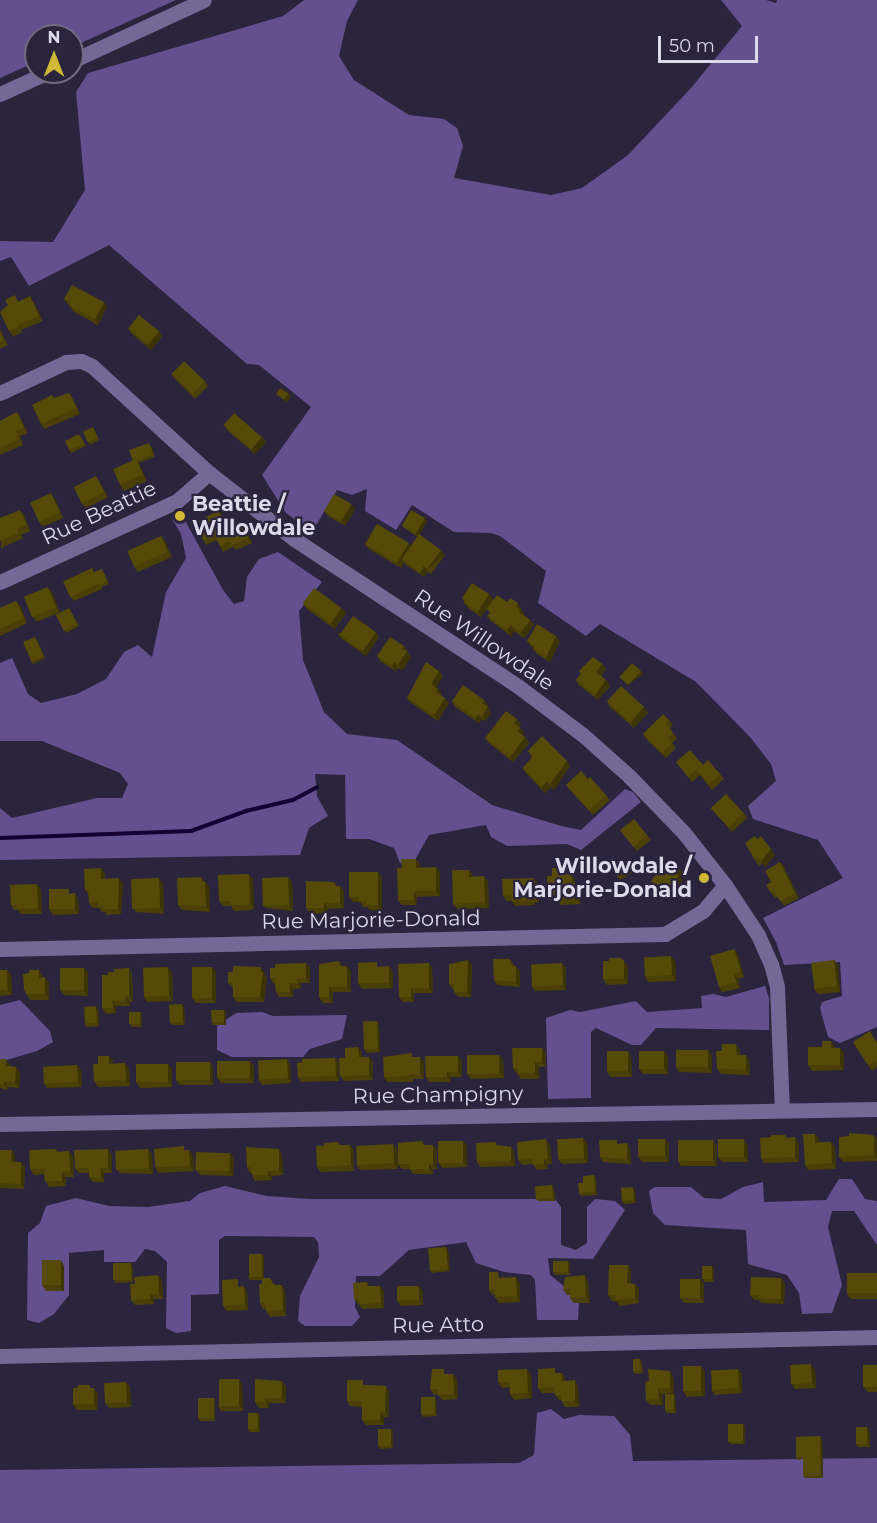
<!DOCTYPE html>
<html>
<head>
<meta charset="utf-8">
<style>
	body { margin:0 }
	#map { position:relative; width:877px; height:1523px; overflow:hidden; background:#2a243c; font-family:Montserrat,sans-serif }
	div>[style] { position:absolute }
	[style*='--x'] { left:calc(var(--x)*1px); top:calc(var(--y)*1px); width:calc(var(--w)*1px); rotate:calc(var(--a)*1deg) }
	.forest>* { inset:0; background:#62508f }
	.stream>* { height:4px; margin:-2px; padding:0 2px; transform-origin:2px; border-radius:2px; background:#140033 }
	.minor>* { height:15px; margin:-7.5px; padding:0 7.5px; transform-origin:7.5px; border-radius:7.5px; background:#736896 }
	.wall>* { inset:0; background:#4a4007; transform-origin:0 0 }
	.shaded-wall>* { inset:0; background:#3c3406; transform-origin:0 0 }
	.building>* { inset:0; background:#564a08; transform-origin:0 0 }
	.dots>* { width:16px; height:16px; translate:-50% -50%; box-sizing:border-box; border:3px solid #2a243c; border-radius:50% }
	span { translate:-50% -50%; white-space:nowrap; text-align:center; line-height:1.15; -webkit-text-stroke:4.5px #2a243c; paint-order:stroke }
	.poi-label { font-size:21px; color:#dcd9e9; font-weight:700 }
	.left { translate:0 -50%; text-align:left }
	.right { translate:-100% -50%; text-align:right }
	.street-label { font-size:21px; color:#dcd9e9 }
	.north { position:absolute; left:24px; top:24px; width:60px; height:60px; box-sizing:border-box; background:#2a243c; border:2px solid #716c81; border-radius:50%; rotate:0deg; font-size:16px; font-weight:700; line-height:24px; text-align:center; color:#dcd9e9 }
	.north::after { content:''; display:block; margin:auto; width:21px; height:27px; background:#d0b736; clip-path:polygon(50% 0,100% 100%,50% 72%,0 100%) }
	.scale { position:absolute; left:658px; top:36px; width:100px; height:27px; box-sizing:border-box; border:3px solid #dcd9e9; border-top:0; padding-left:8px; font-size:18px; line-height:21px; white-space:nowrap; color:#dcd9e9; -webkit-text-stroke:4px #2a243c; paint-order:stroke }
</style>
</head>
<body>
<div id="map">
	<div class="forest">
		<i style="clip-path:polygon(0 0,176px 0,72px 47px,72px 36px,36px 36px,36px 62px,0 78px)"></i>
		<i style="clip-path:polygon(304px 0,358px 0,347px 21px,339px 56px,354px 80px,409px 115px,444px 119px,457px 128px,463px 146px,454px 178px,551px 195px,582px 188px,628px 155px,691px 88px,742px 26px,721px 0,766px 0,776px 3px,777px 0,877px 0,877px 1027px,840px 1043px,828px 1037px,820px 1008px,822px 1002px,842px 996px,840px 962px,784px 965px,776px 942px,763px 918px,843px 878px,818px 840px,753px 819px,748px 806px,776px 781px,771px 764px,750px 737px,696px 682px,600px 624px,586px 636px,538px 603px,546px 571px,500px 536px,491px 533px,454px 532px,412px 505px,396px 530px,365px 511px,367px 489px,352px 495px,337px 490px,312px 532px,286px 513px,262px 475px,311px 407px,259px 365px,247px 364px,109px 245px,29px 286px,11px 257px,0 261px,0 241px,53px 242px,85px 190px,76px 92px,88px 73px,283px 16px)"></i>
		<i style="clip-path:polygon(181px 513px,223px 590px,234px 604px,244px 601px,247px 577px,259px 559px,278px 552px,322px 582px,299px 611px,303px 660px,324px 712px,347px 734px,397px 740px,492px 805px,561px 826px,581px 830px,625px 789px,633px 792px,641px 802px,581px 850px,567px 844px,507px 846px,491px 837px,486px 825px,429px 835px,415px 860px,400px 863px,394px 848px,369px 839px,346px 839px,345px 775px,315px 774px,317px 796px,328px 816px,309px 828px,300px 855px,0 860px,0 808px,12px 818px,97px 798px,122px 798px,128px 784px,120px 773px,42px 741px,0 741px,0 663px,12px 658px,28px 694px,41px 703px,77px 694px,106px 679px,124px 652px,138px 645px,152px 657px,166px 592px,186px 558px,181px 534px,172px 519px)"></i>
		<i style="clip-path:polygon(765px 986px,769px 998px,769px 1030px,656px 1028px,641px 1045px,632px 1045px,596px 1028px,591px 1032px,591px 1098px,548px 1099px,546px 1018px,570px 1010px,580px 1012px,636px 1001px,647px 1012px,702px 1008px,701px 996px,713px 994px,726px 997px)"></i>
		<i style="clip-path:polygon(20px 1000px,50px 1031px,53px 1042px,37px 1051px,0 1062px,0 1005px)"></i>
		<i style="clip-path:polygon(262px 1012px,273px 1016px,347px 1015px,342px 1039px,310px 1049px,303px 1057px,232px 1057px,217px 1050px,217px 1026px,236px 1013px)"></i>
		<i style="clip-path:polygon(839px 1179px,852px 1179px,865px 1199px,877px 1201px,877px 1245px,854px 1211px,832px 1211px,828px 1227px,842px 1285px,832px 1313px,802px 1314px,799px 1293px,787px 1275px,748px 1264px,746px 1230px,665px 1225px,653px 1213px,649px 1191px,655px 1187px,691px 1187px,704px 1198px,721px 1199px,743px 1187px,763px 1182px,764px 1202px,826px 1200px)"></i>
		<i style="clip-path:polygon(225px 1186px,267px 1196px,310px 1199px,555px 1199px,561px 1207px,561px 1245px,576px 1250px,587px 1243px,587px 1207px,595px 1199px,615px 1201px,625px 1210px,593px 1259px,548px 1258px,550px 1275px,570px 1291px,579px 1304px,578px 1320px,537px 1320px,535px 1280px,531px 1275px,504px 1272px,476px 1263px,466px 1242px,409px 1250px,380px 1276px,356px 1276px,355px 1307px,360px 1317px,352px 1326px,305px 1326px,298px 1321px,300px 1296px,319px 1257px,318px 1242px,314px 1237px,225px 1236px,219px 1240px,219px 1294px,191px 1295px,191px 1331px,176px 1333px,166px 1328px,167px 1262px,155px 1251px,145px 1249px,135px 1262px,104px 1262px,104px 1250px,69px 1253px,69px 1295px,54px 1314px,39px 1323px,27px 1320px,28px 1233px,40px 1223px,46px 1206px,76px 1198px,109px 1206px,148px 1207px,190px 1201px,200px 1193px)"></i>
		<i style="clip-path:polygon(551px 1409px,564px 1419px,579px 1415px,614px 1416px,630px 1435px,633px 1461px,877px 1458px,877px 1523px,0 1523px,0 1470px,519px 1463px,534px 1455px,537px 1413px)"></i>
	</div>
	<div class="stream">
		<i style="--x:0;--y:838;--w:191;--a:-2.1"></i>
		<i style="--x:191;--y:831;--w:59;--a:-20"></i>
		<i style="--x:246;--y:811;--w:48;--a:-13.2"></i>
		<i style="--x:293;--y:800;--w:27;--a:-28"></i>
	</div>
	<div class="minor">
		<i style="--x:72;--y:61;--w:145;--a:-24.8"></i>
		<i style="--x:0;--y:94;--w:53;--a:-24.6"></i>
		<i style="--x:0;--y:393;--w:73;--a:-25.2"></i>
		<i style="--x:66;--y:362;--w:15;--a:-4"></i>
		<i style="--x:81;--y:361;--w:12;--a:24"></i>
		<i style="--x:92;--y:366;--w:159;--a:42.4"></i>
		<i style="--x:209;--y:473;--w:108;--a:37.8"></i>
		<i style="--x:294;--y:539;--w:269;--a:33.3"></i>
		<i style="--x:519;--y:687;--w:80;--a:36.9"></i>
		<i style="--x:583;--y:735;--w:62;--a:41.7"></i>
		<i style="--x:629;--y:776;--w:79;--a:46"></i>
		<i style="--x:684;--y:833;--w:66;--a:51.7"></i>
		<i style="--x:725;--y:885;--w:60;--a:56.6"></i>
		<i style="--x:758;--y:935;--w:32;--a:66"></i>
		<i style="--x:771;--y:964;--w:24;--a:75"></i>
		<i style="--x:777;--y:987;--w:122;--a:87.7"></i>
		<i style="--x:0;--y:582;--w:195;--a:-24.6"></i>
		<i style="--x:177;--y:501;--w:43;--a:-41.2"></i>
		<i style="--x:0;--y:949;--w:665;--a:-1.29"></i>
		<i style="--x:665;--y:934;--w:44;--a:-31.2"></i>
		<i style="--x:703;--y:911;--w:34;--a:-50"></i>
		<i style="--x:0;--y:1124;--w:877;--a:-0.98"></i>
		<i style="--x:0;--y:1356;--w:877;--a:-1.24"></i>
	</div>
	<div class="wall">
		<i style="clip-path:polygon(64px 299px,104px 302px,107px 307px,98px 325px,74px 312px)"></i>
		<i style="clip-path:polygon(19px 301px,33px 301px,43px 321px,21px 330px,22px 332px,13px 337px,9px 331px,8px 305px)"></i>
		<i style="clip-path:polygon(128px 328px,159px 331px,162px 337px,151px 350px,132px 334px)"></i>
		<i style="clip-path:polygon(0 329px,8px 345px,0 349px)"></i>
		<i style="clip-path:polygon(171px 374px,205px 381px,208px 386px,195px 399px,175px 379px)"></i>
		<i style="clip-path:polygon(69px 393px,73px 399px,80px 414px,44px 429px,41px 424px,54px 398px)"></i>
		<i style="clip-path:polygon(17px 412px,20px 417px,28px 433px,20px 436px,23px 445px,0 455px,0 421px)"></i>
		<i style="clip-path:polygon(224px 425px,262px 437px,266px 442px,255px 454px,228px 431px)"></i>
		<i style="clip-path:polygon(94px 430px,99px 440px,90px 445px,88px 442px)"></i>
		<i style="clip-path:polygon(81px 437px,86px 446px,71px 453px,69px 450px)"></i>
		<i style="clip-path:polygon(151px 446px,155px 457px,138px 463px,147px 481px,124px 491px,120px 485px,133px 461px)"></i>
		<i style="clip-path:polygon(96px 476px,108px 497px,86px 508px,82px 503px)"></i>
		<i style="clip-path:polygon(55px 499px,63px 518px,42px 527px,39px 521px)"></i>
		<i style="clip-path:polygon(355px 509px,345px 526px,328px 516px,324px 511px)"></i>
		<i style="clip-path:polygon(24px 515px,30px 531px,21px 535px,23px 538px,1px 548px,0 518px)"></i>
		<i style="clip-path:polygon(222px 515px,228px 528px,245px 528px,252px 543px,236px 550px,233px 547px,223px 552px,217px 540px,206px 545px,203px 540px)"></i>
		<i style="clip-path:polygon(425px 518px,427px 521px,418px 537px,404px 528px,402px 526px)"></i>
		<i style="clip-path:polygon(161px 536px,165px 541px,172px 557px,138px 572px,134px 567px)"></i>
		<i style="clip-path:polygon(365px 544px,441px 550px,445px 555px,431px 574px,427px 572px,424px 577px,406px 565px,404px 562px,401px 568px,369px 549px)"></i>
		<i style="clip-path:polygon(95px 572px,104px 572px,109px 584px,102px 587px,102px 589px,74px 601px,70px 596px)"></i>
		<i style="clip-path:polygon(52px 592px,60px 612px,37px 622px,33px 617px)"></i>
		<i style="clip-path:polygon(489px 594px,493px 599px,507px 602px,518px 603px,521px 609px,521px 610px,524px 616px,530px 620px,534px 625px,524px 638px,514px 631px,511px 636px,491px 621px,487px 616px,490px 613px,487px 609px,481px 617px,468px 608px,462px 598px)"></i>
		<i style="clip-path:polygon(16px 601px,20px 606px,27px 623px,0 636px,0 608px)"></i>
		<i style="clip-path:polygon(303px 603px,346px 613px,335px 629px,307px 609px)"></i>
		<i style="clip-path:polygon(69px 608px,79px 626px,66px 633px,64px 630px)"></i>
		<i style="clip-path:polygon(337px 633px,379px 637px,366px 656px,341px 638px)"></i>
		<i style="clip-path:polygon(37px 640px,45px 658px,33px 664px,31px 661px)"></i>
		<i style="clip-path:polygon(527px 641px,560px 641px,550px 662px,537px 654px,533px 649px,534px 648px,531px 646px)"></i>
		<i style="clip-path:polygon(404px 646px,411px 657px,402px 670px,398px 668px,396px 671px,381px 662px,377px 656px)"></i>
		<i style="clip-path:polygon(602px 664px,606px 669px,601px 676px,606px 680px,610px 686px,598px 700px,579px 685px,576px 680px,581px 674px,579px 671px)"></i>
		<i style="clip-path:polygon(439px 671px,443px 676px,436px 687px,442px 694px,441px 695px,449px 703px,438px 721px,411px 703px,407px 698px)"></i>
		<i style="clip-path:polygon(484px 700px,488px 706px,487px 707px,491px 713px,485px 721px,482px 719px,479px 723px,455px 707px,452px 701px)"></i>
		<i style="clip-path:polygon(607px 701px,644px 707px,648px 713px,634px 728px,610px 707px)"></i>
		<i style="clip-path:polygon(517px 719px,521px 725px,519px 727px,524px 733px,522px 735px,529px 743px,513px 762px,489px 743px,485px 738px)"></i>
		<i style="clip-path:polygon(669px 720px,673px 725px,669px 729px,677px 738px,672px 743px,676px 748px,666px 758px,647px 740px,643px 734px)"></i>
		<i style="clip-path:polygon(528px 751px,570px 766px,554px 790px,551px 787px,545px 793px,526px 773px,523px 768px,532px 757px)"></i>
		<i style="clip-path:polygon(676px 762px,703px 765px,720px 774px,724px 779px,712px 790px,700px 775px,692px 782px)"></i>
		<i style="clip-path:polygon(588px 779px,606px 795px,610px 800px,593px 815px,570px 790px,566px 785px)"></i>
		<i style="clip-path:polygon(711px 808px,744px 813px,747px 818px,732px 832px)"></i>
		<i style="clip-path:polygon(620px 830px,647px 835px,651px 840px,637px 851px)"></i>
		<i style="clip-path:polygon(757px 839px,775px 855px,765px 867px,762px 863px,759px 866px,755px 860px)"></i>
		<i style="left:625px;top:861px;width:14px;height:14px;rotate:60deg"></i>
		<i style="clip-path:polygon(780px 862px,784px 867px,799px 898px,784px 906px,778px 896px,775px 898px,771px 893px,771px 882px)"></i>
		<i style="clip-path:polygon(420px 864px,420px 867px,440px 872px,440px 896px,417px 897px,417px 905px,402px 905px,398px 900px,402px 868px)"></i>
		<i style="clip-path:polygon(101px 868px,105px 874px,105px 879px,123px 884px,121px 914px,107px 915px,105px 912px,102px 912px,99px 908px,93px 908px,89px 903px,89px 895px,85px 890px)"></i>
		<i style="clip-path:polygon(563px 868px,566px 875px,571px 874px,575px 880px,575px 883px,580px 889px,580px 904px,561px 905px,558px 900px,551px 901px,548px 895px,552px 876px)"></i>
		<i style="clip-path:polygon(469px 870px,473px 875px,473px 877px,484px 876px,488px 882px,489px 908px,457px 909px,453px 904px)"></i>
		<i style="clip-path:polygon(680px 870px,684px 875px,681px 879px,682px 881px,667px 898px,655px 887px,651px 881px)"></i>
		<i style="clip-path:polygon(201px 877px,209px 887px,210px 912px,182px 910px,178px 905px)"></i>
		<i style="clip-path:polygon(288px 877px,292px 882px,293px 911px,266px 908px,263px 903px)"></i>
		<i style="clip-path:polygon(382px 877px,382px 910px,370px 910px,367px 907px,363px 907px,360px 902px,353px 902px,349px 897px)"></i>
		<i style="clip-path:polygon(253px 879px,254px 908px,251px 910px,234px 911px,231px 906px,223px 906px,219px 901px)"></i>
		<i style="clip-path:polygon(334px 882px,337px 886px,340px 886px,344px 891px,344px 908px,328px 909px,328px 913px,310px 914px,306px 908px)"></i>
		<i style="clip-path:polygon(163px 883px,164px 914px,136px 912px,132px 906px)"></i>
		<i style="clip-path:polygon(538px 883px,539px 902px,535px 902px,535px 905px,515px 906px,512px 901px,507px 901px,503px 896px)"></i>
		<i style="clip-path:polygon(37px 884px,41px 890px,42px 914px,21px 914px,18px 910px,14px 910px,11px 905px)"></i>
		<i style="clip-path:polygon(72px 893px,78px 899px,79px 914px,53px 915px,49px 909px)"></i>
		<i style="clip-path:polygon(734px 949px,738px 955px,744px 977px,738px 979px,740px 988px,722px 992px,719px 987px)"></i>
		<i style="clip-path:polygon(510px 959px,514px 966px,520px 971px,520px 987px,497px 985px,494px 980px)"></i>
		<i style="clip-path:polygon(834px 960px,838px 965px,840px 992px,818px 994px,814px 989px)"></i>
		<i style="clip-path:polygon(339px 961px,342px 966px,351px 971px,351px 992px,333px 992px,333px 1003px,323px 1003px,319px 997px)"></i>
		<i style="clip-path:polygon(675px 961px,676px 981px,648px 982px,645px 976px)"></i>
		<i style="clip-path:polygon(306px 963px,310px 968px,310px 983px,301px 983px,301px 988px,293px 989px,293px 997px,279px 997px,276px 992px,275px 984px,274px 984px,270px 978px,275px 968px)"></i>
		<i style="clip-path:polygon(429px 963px,432px 968px,433px 993px,414px 993px,414px 1002px,403px 1002px,399px 997px)"></i>
		<i style="clip-path:polygon(562px 963px,566px 968px,566px 990px,535px 991px,532px 986px)"></i>
		<i style="clip-path:polygon(472px 965px,471px 997px,458px 997px,454px 992px,454px 989px,453px 989px,449px 984px)"></i>
		<i style="clip-path:polygon(389px 966px,393px 972px,393px 988px,362px 989px,358px 983px)"></i>
		<i style="clip-path:polygon(628px 966px,628px 984px,607px 985px,603px 979px)"></i>
		<i style="clip-path:polygon(84px 968px,88px 973px,88px 996px,64px 995px,60px 990px)"></i>
		<i style="clip-path:polygon(129px 968px,132px 974px,133px 1001px,130px 1002px,130px 1006px,116px 1006px,116px 1013px,106px 1014px,102px 1008px,108px 975px,114px 972px)"></i>
		<i style="clip-path:polygon(0 970px,7px 970px,11px 975px,12px 995px,0 996px)"></i>
		<i style="clip-path:polygon(172px 972px,173px 1001px,147px 1002px,144px 997px)"></i>
		<i style="clip-path:polygon(216px 972px,216px 1003px,196px 1003px,192px 998px)"></i>
		<i style="clip-path:polygon(265px 972px,264px 974px,267px 978px,264px 1002px,237px 1002px,233px 997px,233px 988px,228px 983px)"></i>
		<i style="clip-path:polygon(43px 976px,43px 977px,49px 983px,49px 1000px,30px 1000px,24px 990px)"></i>
		<i style="clip-path:polygon(184px 1007px,185px 1025px,172px 1025px,170px 1022px)"></i>
		<i style="clip-path:polygon(98px 1009px,99px 1026px,87px 1027px,85px 1024px)"></i>
		<i style="clip-path:polygon(224px 1010px,226px 1012px,226px 1025px,213px 1025px,212px 1023px)"></i>
		<i style="clip-path:polygon(140px 1012px,142px 1014px,142px 1027px,132px 1027px,130px 1024px)"></i>
		<i style="clip-path:polygon(379px 1024px,380px 1052px,367px 1053px,365px 1050px)"></i>
		<i style="clip-path:polygon(853px 1042px,877px 1042px,877px 1067px,872px 1071px)"></i>
		<i style="clip-path:polygon(358px 1047px,362px 1053px,362px 1057px,373px 1062px,373px 1080px,344px 1081px,340px 1076px,345px 1058px)"></i>
		<i style="clip-path:polygon(835px 1047px,835px 1048px,840px 1048px,844px 1053px,844px 1070px,812px 1071px,808px 1065px)"></i>
		<i style="clip-path:polygon(542px 1048px,546px 1053px,546px 1067px,539px 1067px,539px 1079px,521px 1079px,513px 1068px)"></i>
		<i style="clip-path:polygon(740px 1049px,740px 1055px,746px 1055px,749px 1060px,750px 1075px,721px 1074px,717px 1068px)"></i>
		<i style="clip-path:polygon(708px 1050px,712px 1056px,712px 1073px,679px 1072px,676px 1067px)"></i>
		<i style="clip-path:polygon(628px 1051px,631px 1057px,632px 1077px,611px 1077px,607px 1072px)"></i>
		<i style="clip-path:polygon(664px 1051px,668px 1056px,668px 1074px,643px 1074px,639px 1069px)"></i>
		<i style="clip-path:polygon(499px 1055px,503px 1060px,504px 1078px,471px 1079px,467px 1074px)"></i>
		<i style="clip-path:polygon(458px 1056px,462px 1061px,462px 1077px,451px 1077px,451px 1082px,429px 1082px,426px 1077px)"></i>
		<i style="clip-path:polygon(414px 1057px,424px 1062px,424px 1079px,413px 1079px,413px 1082px,387px 1082px,384px 1077px)"></i>
		<i style="clip-path:polygon(335px 1058px,339px 1063px,339px 1081px,301px 1082px,298px 1077px,302px 1062px)"></i>
		<i style="clip-path:polygon(0 1059px,10px 1065px,10px 1066px,16px 1067px,20px 1072px,19px 1088px,8px 1087px,7px 1090px,0 1088px)"></i>
		<i style="clip-path:polygon(287px 1059px,290px 1065px,291px 1083px,262px 1085px,258px 1079px)"></i>
		<i style="clip-path:polygon(113px 1061px,113px 1064px,125px 1063px,129px 1069px,130px 1086px,98px 1087px,94px 1081px,98px 1064px)"></i>
		<i style="clip-path:polygon(210px 1062px,213px 1067px,213px 1085px,180px 1085px,176px 1080px)"></i>
		<i style="clip-path:polygon(168px 1064px,172px 1069px,172px 1087px,140px 1088px,136px 1082px)"></i>
		<i style="clip-path:polygon(254px 1066px,254px 1083px,221px 1083px,218px 1078px)"></i>
		<i style="clip-path:polygon(81px 1070px,82px 1087px,47px 1088px,43px 1082px)"></i>
		<i style="clip-path:polygon(815px 1134px,819px 1139px,819px 1142px,831px 1142px,835px 1147px,836px 1169px,808px 1170px,805px 1165px)"></i>
		<i style="clip-path:polygon(785px 1135px,787px 1138px,799px 1143px,799px 1162px,764px 1163px,761px 1158px,771px 1137px)"></i>
		<i style="clip-path:polygon(874px 1135px,877px 1140px,877px 1161px,843px 1162px,839px 1157px)"></i>
		<i style="clip-path:polygon(583px 1138px,587px 1143px,588px 1163px,562px 1164px,558px 1159px)"></i>
		<i style="clip-path:polygon(665px 1139px,669px 1144px,669px 1162px,642px 1162px,638px 1156px)"></i>
		<i style="clip-path:polygon(713px 1140px,717px 1146px,717px 1166px,681px 1166px,678px 1161px)"></i>
		<i style="clip-path:polygon(422px 1141px,425px 1145px,433px 1145px,437px 1150px,437px 1169px,433px 1169px,433px 1174px,413px 1174px,410px 1169px,402px 1169px,398px 1164px)"></i>
		<i style="clip-path:polygon(463px 1141px,467px 1146px,467px 1167px,442px 1168px,439px 1163px)"></i>
		<i style="clip-path:polygon(338px 1142px,340px 1145px,350px 1145px,354px 1150px,354px 1171px,320px 1172px,317px 1167px,324px 1146px)"></i>
		<i style="clip-path:polygon(627px 1143px,630px 1149px,631px 1164px,603px 1162px,600px 1157px,620px 1144px)"></i>
		<i style="clip-path:polygon(393px 1144px,397px 1149px,398px 1169px,360px 1170px,356px 1165px)"></i>
		<i style="clip-path:polygon(747px 1144px,748px 1162px,722px 1162px,718px 1157px)"></i>
		<i style="clip-path:polygon(498px 1145px,511px 1147px,514px 1152px,515px 1166px,480px 1167px,477px 1162px)"></i>
		<i style="clip-path:polygon(550px 1145px,552px 1164px,548px 1164px,548px 1169px,537px 1170px,533px 1164px,522px 1165px,518px 1160px)"></i>
		<i style="clip-path:polygon(56px 1149px,58px 1152px,69px 1151px,73px 1157px,74px 1177px,66px 1177px,66px 1186px,49px 1187px,45px 1181px,44px 1174px,34px 1175px,30px 1169px)"></i>
		<i style="clip-path:polygon(148px 1149px,152px 1154px,153px 1174px,120px 1173px,116px 1168px)"></i>
		<i style="clip-path:polygon(0 1150px,15px 1155px,15px 1162px,25px 1167px,24px 1189px,0 1188px)"></i>
		<i style="clip-path:polygon(187px 1150px,193px 1155px,194px 1171px,159px 1173px,155px 1167px)"></i>
		<i style="clip-path:polygon(282px 1154px,283px 1175px,272px 1176px,272px 1180px,255px 1181px,252px 1175px,252px 1173px,250px 1173px,247px 1167px)"></i>
		<i style="clip-path:polygon(112px 1155px,112px 1173px,104px 1173px,104px 1182px,93px 1182px,89px 1177px,89px 1173px,79px 1173px,75px 1168px)"></i>
		<i style="clip-path:polygon(234px 1158px,233px 1176px,200px 1175px,196px 1170px)"></i>
		<i style="clip-path:polygon(594px 1175px,596px 1178px,597px 1195px,581px 1196px,579px 1193px,583px 1183px)"></i>
		<i style="clip-path:polygon(554px 1188px,555px 1201px,538px 1201px,536px 1199px)"></i>
		<i style="clip-path:polygon(635px 1190px,636px 1203px,624px 1204px,622px 1201px)"></i>
		<i style="clip-path:polygon(446px 1247px,448px 1250px,450px 1271px,432px 1273px,430px 1270px)"></i>
		<i style="clip-path:polygon(262px 1254px,264px 1256px,264px 1278px,285px 1290px,286px 1316px,270px 1317px,266px 1311px,266px 1309px,263px 1309px,260px 1303px,262px 1280px,250px 1280px,248px 1277px)"></i>
		<i style="clip-path:polygon(568px 1261px,570px 1264px,570px 1275px,555px 1275px,553px 1273px)"></i>
		<i style="clip-path:polygon(628px 1265px,631px 1270px,631px 1284px,635px 1284px,639px 1289px,639px 1303px,620px 1306px,616px 1301px,612px 1301px,608px 1295px)"></i>
		<i style="clip-path:polygon(64px 1266px,64px 1291px,46px 1291px,42px 1285px)"></i>
		<i style="clip-path:polygon(133px 1266px,133px 1282px,116px 1283px,114px 1280px)"></i>
		<i style="clip-path:polygon(712px 1266px,714px 1269px,714px 1282px,704px 1282px,703px 1279px)"></i>
		<i style="clip-path:polygon(877px 1273px,877px 1299px,851px 1299px,847px 1294px)"></i>
		<i style="clip-path:polygon(158px 1275px,162px 1281px,163px 1299px,154px 1299px,154px 1304px,135px 1305px,131px 1300px,135px 1284px)"></i>
		<i style="clip-path:polygon(502px 1277px,520px 1283px,520px 1302px,499px 1303px,495px 1297px,495px 1295px,493px 1295px,489px 1290px)"></i>
		<i style="clip-path:polygon(700px 1279px,704px 1284px,704px 1303px,684px 1303px,680px 1298px)"></i>
		<i style="clip-path:polygon(588px 1281px,590px 1303px,574px 1303px,570px 1298px,570px 1295px,567px 1295px,563px 1290px)"></i>
		<i style="clip-path:polygon(367px 1282px,369px 1286px,380px 1286px,384px 1291px,384px 1308px,363px 1309px,354px 1299px)"></i>
		<i style="clip-path:polygon(785px 1283px,784px 1304px,761px 1303px,759px 1300px,754px 1300px,750px 1295px)"></i>
		<i style="clip-path:polygon(242px 1285px,242px 1286px,247px 1292px,248px 1310px,227px 1311px,223px 1306px)"></i>
		<i style="clip-path:polygon(423px 1291px,423px 1305px,401px 1306px,397px 1300px)"></i>
		<i style="clip-path:polygon(642px 1362px,643px 1373px,635px 1374px,633px 1371px)"></i>
		<i style="clip-path:polygon(877px 1365px,877px 1392px,868px 1392px,864px 1387px)"></i>
		<i style="clip-path:polygon(738px 1369px,742px 1374px,742px 1393px,715px 1395px,711px 1389px)"></i>
		<i style="clip-path:polygon(815px 1370px,816px 1388px,795px 1389px,791px 1383px)"></i>
		<i style="clip-path:polygon(705px 1372px,705px 1396px,687px 1397px,683px 1391px)"></i>
		<i style="clip-path:polygon(559px 1373px,562px 1373px,565px 1378px,565px 1381px,578px 1386px,579px 1407px,565px 1407px,561px 1400px,559px 1400px,555px 1395px,555px 1393px,542px 1393px,538px 1388px)"></i>
		<i style="clip-path:polygon(448px 1374px,457px 1379px,458px 1399px,442px 1400px,438px 1395px,434px 1395px,430px 1389px)"></i>
		<i style="clip-path:polygon(531px 1374px,532px 1398px,514px 1400px,510px 1394px,510px 1387px,502px 1388px,498px 1382px)"></i>
		<i style="clip-path:polygon(673px 1376px,674px 1393px,662px 1394px,663px 1405px,650px 1405px,646px 1400px,649px 1381px)"></i>
		<i style="clip-path:polygon(282px 1381px,286px 1387px,286px 1403px,269px 1403px,269px 1408px,259px 1408px,255px 1402px)"></i>
		<i style="clip-path:polygon(126px 1382px,130px 1387px,131px 1407px,109px 1408px,105px 1403px)"></i>
		<i style="clip-path:polygon(242px 1384px,243px 1411px,221px 1411px,218px 1406px)"></i>
		<i style="clip-path:polygon(366px 1385px,386px 1386px,389px 1391px,389px 1417px,384px 1417px,384px 1425px,366px 1425px,362px 1420px,362px 1407px,350px 1406px,347px 1401px)"></i>
		<i style="clip-path:polygon(98px 1393px,97px 1410px,77px 1410px,73px 1404px)"></i>
		<i style="clip-path:polygon(674px 1394px,675px 1397px,676px 1413px,667px 1413px,665px 1410px)"></i>
		<i style="clip-path:polygon(214px 1398px,215px 1401px,215px 1421px,200px 1421px,198px 1418px)"></i>
		<i style="clip-path:polygon(436px 1399px,437px 1416px,423px 1417px,421px 1414px)"></i>
		<i style="clip-path:polygon(258px 1413px,260px 1416px,260px 1432px,250px 1432px,248px 1430px)"></i>
		<i style="clip-path:polygon(745px 1427px,745px 1444px,731px 1444px,729px 1442px)"></i>
		<i style="clip-path:polygon(869px 1429px,870px 1447px,858px 1447px,856px 1444px)"></i>
		<i style="clip-path:polygon(393px 1431px,393px 1448px,380px 1449px,378px 1446px)"></i>
		<i style="clip-path:polygon(820px 1436px,822px 1439px,823px 1478px,805px 1478px,803px 1476px,803px 1459px,798px 1460px,796px 1457px)"></i>
	</div>
	<div class="shaded-wall">
		<i style="clip-path:polygon(30px 296px,33px 301px,43px 321px,39px 316px)"></i>
		<i style="clip-path:polygon(104px 302px,107px 307px,98px 325px,95px 319px)"></i>
		<i style="clip-path:polygon(0 329px,8px 345px,4px 340px)"></i>
		<i style="clip-path:polygon(159px 331px,162px 337px,151px 350px,147px 345px)"></i>
		<i style="clip-path:polygon(289px 394px,291px 397px,286px 403px,284px 400px)"></i>
		<i style="clip-path:polygon(17px 412px,20px 417px,28px 433px,24px 428px)"></i>
		<i style="clip-path:polygon(262px 437px,266px 442px,255px 454px,252px 449px)"></i>
		<i style="clip-path:polygon(136px 459px,140px 465px,147px 481px,143px 475px)"></i>
		<i style="clip-path:polygon(51px 493px,55px 499px,63px 518px,60px 512px)"></i>
		<i style="clip-path:polygon(351px 504px,355px 509px,345px 526px,341px 521px)"></i>
		<i style="clip-path:polygon(20px 510px,24px 515px,30px 531px,27px 525px)"></i>
		<i style="clip-path:polygon(218px 510px,222px 515px,231px 534px,227px 529px)"></i>
		<i style="clip-path:polygon(425px 518px,427px 521px,418px 537px,416px 534px)"></i>
		<i style="clip-path:polygon(242px 522px,245px 528px,252px 543px,248px 538px)"></i>
		<i style="clip-path:polygon(161px 536px,165px 541px,172px 557px,168px 552px)"></i>
		<i style="clip-path:polygon(409px 543px,412px 549px,402px 559px,404px 562px,401px 568px,397px 563px)"></i>
		<i style="left:441px;top:550px;width:6px;height:24px;rotate:51deg"></i>
		<i style="clip-path:polygon(424px 566px,427px 572px,424px 577px,420px 572px)"></i>
		<i style="clip-path:polygon(48px 587px,52px 592px,60px 612px,56px 607px)"></i>
		<i style="clip-path:polygon(489px 594px,493px 599px,481px 617px,478px 612px)"></i>
		<i style="clip-path:polygon(16px 601px,20px 606px,27px 623px,24px 618px)"></i>
		<i style="clip-path:polygon(518px 603px,524px 615px,522px 617px,516px 606px)"></i>
		<i style="clip-path:polygon(342px 608px,346px 613px,335px 629px,331px 624px)"></i>
		<i style="clip-path:polygon(530px 620px,534px 625px,524px 638px,521px 632px)"></i>
		<i style="clip-path:polygon(511px 625px,514px 631px,511px 636px,507px 630px)"></i>
		<i style="clip-path:polygon(376px 632px,379px 637px,366px 656px,362px 651px)"></i>
		<i style="clip-path:polygon(556px 636px,560px 641px,550px 662px,546px 657px)"></i>
		<i style="clip-path:polygon(404px 646px,411px 657px,402px 670px,398px 665px,402px 649px)"></i>
		<i style="clip-path:polygon(394px 662px,398px 668px,396px 671px,392px 666px)"></i>
		<i style="clip-path:polygon(602px 664px,606px 669px,600px 677px,596px 672px)"></i>
		<i style="clip-path:polygon(439px 671px,443px 676px,435px 690px,431px 684px)"></i>
		<i style="left:641px;top:671px;width:4px;height:19px;rotate:56deg"></i>
		<i style="clip-path:polygon(606px 680px,610px 686px,598px 700px,595px 695px)"></i>
		<i style="clip-path:polygon(438px 689px,442px 694px,440px 697px,436px 692px)"></i>
		<i style="clip-path:polygon(445px 698px,449px 703px,438px 721px,434px 715px)"></i>
		<i style="clip-path:polygon(484px 700px,488px 706px,486px 709px,482px 703px)"></i>
		<i style="clip-path:polygon(488px 707px,491px 713px,485px 721px,482px 716px)"></i>
		<i style="clip-path:polygon(644px 707px,648px 713px,634px 728px,631px 723px)"></i>
		<i style="clip-path:polygon(478px 714px,482px 719px,479px 723px,475px 718px)"></i>
		<i style="clip-path:polygon(517px 719px,521px 725px,518px 729px,514px 723px)"></i>
		<i style="clip-path:polygon(520px 728px,524px 733px,521px 737px,517px 731px)"></i>
		<i style="clip-path:polygon(525px 737px,529px 743px,513px 762px,510px 757px)"></i>
		<i style="clip-path:polygon(567px 761px,570px 766px,554px 790px,550px 784px)"></i>
		<i style="clip-path:polygon(547px 781px,551px 787px,545px 793px,541px 787px)"></i>
		<i style="clip-path:polygon(771px 849px,775px 855px,765px 867px,761px 861px)"></i>
		<i style="clip-path:polygon(416px 859px,420px 864px,420px 873px,416px 868px)"></i>
		<i style="clip-path:polygon(780px 862px,784px 867px,799px 898px,795px 893px)"></i>
		<i style="clip-path:polygon(436px 867px,440px 872px,440px 896px,436px 891px)"></i>
		<i style="clip-path:polygon(101px 868px,105px 874px,105px 884px,101px 879px)"></i>
		<i style="clip-path:polygon(469px 870px,473px 875px,473px 882px,469px 877px)"></i>
		<i style="clip-path:polygon(680px 870px,684px 875px,681px 879px,682px 881px,667px 898px,664px 892px)"></i>
		<i style="clip-path:polygon(378px 872px,382px 877px,382px 910px,378px 905px)"></i>
		<i style="clip-path:polygon(249px 874px,253px 879px,254px 908px,250px 902px)"></i>
		<i style="clip-path:polygon(571px 874px,575px 880px,575px 889px,572px 883px)"></i>
		<i style="clip-path:polygon(484px 876px,488px 882px,489px 908px,485px 902px)"></i>
		<i style="clip-path:polygon(201px 877px,209px 887px,210px 912px,206px 906px)"></i>
		<i style="clip-path:polygon(288px 877px,292px 882px,293px 911px,289px 905px)"></i>
		<i style="clip-path:polygon(119px 878px,123px 884px,121px 914px,118px 909px)"></i>
		<i style="clip-path:polygon(159px 878px,163px 883px,164px 914px,160px 908px)"></i>
		<i style="clip-path:polygon(534px 878px,538px 883px,539px 902px,535px 896px)"></i>
		<i style="clip-path:polygon(576px 883px,580px 889px,580px 904px,577px 898px)"></i>
		<i style="clip-path:polygon(37px 884px,41px 890px,42px 914px,38px 908px)"></i>
		<i style="clip-path:polygon(340px 886px,344px 891px,344px 908px,340px 903px)"></i>
		<i style="clip-path:polygon(414px 891px,417px 897px,417px 905px,414px 900px)"></i>
		<i style="clip-path:polygon(75px 893px,78px 899px,79px 914px,75px 909px)"></i>
		<i style="clip-path:polygon(324px 903px,328px 909px,328px 913px,324px 908px)"></i>
		<i style="clip-path:polygon(734px 949px,738px 955px,744px 977px,741px 972px)"></i>
		<i style="clip-path:polygon(671px 956px,675px 961px,676px 981px,672px 975px)"></i>
		<i style="clip-path:polygon(468px 960px,472px 965px,471px 997px,467px 992px)"></i>
		<i style="clip-path:polygon(834px 960px,838px 965px,840px 992px,837px 986px)"></i>
		<i style="clip-path:polygon(624px 961px,628px 966px,628px 984px,624px 979px)"></i>
		<i style="clip-path:polygon(306px 963px,310px 968px,310px 983px,306px 978px)"></i>
		<i style="clip-path:polygon(429px 963px,432px 968px,433px 993px,429px 988px)"></i>
		<i style="clip-path:polygon(562px 963px,566px 968px,566px 990px,563px 985px)"></i>
		<i style="clip-path:polygon(347px 966px,351px 971px,351px 992px,347px 987px)"></i>
		<i style="clip-path:polygon(389px 966px,393px 972px,393px 988px,389px 983px)"></i>
		<i style="clip-path:polygon(516px 966px,520px 971px,520px 987px,516px 982px)"></i>
		<i style="clip-path:polygon(168px 967px,172px 972px,173px 1001px,169px 996px)"></i>
		<i style="clip-path:polygon(212px 967px,216px 972px,216px 1003px,212px 998px)"></i>
		<i style="clip-path:polygon(261px 967px,267px 978px,264px 1002px,260px 997px)"></i>
		<i style="clip-path:polygon(84px 968px,88px 973px,88px 996px,84px 990px)"></i>
		<i style="clip-path:polygon(129px 968px,132px 974px,133px 1001px,129px 996px)"></i>
		<i style="clip-path:polygon(7px 970px,11px 975px,12px 995px,8px 990px)"></i>
		<i style="clip-path:polygon(39px 970px,43px 976px,43px 983px,39px 978px)"></i>
		<i style="clip-path:polygon(734px 974px,738px 979px,740px 988px,736px 982px)"></i>
		<i style="clip-path:polygon(45px 977px,49px 983px,49px 1000px,45px 994px)"></i>
		<i style="clip-path:polygon(297px 978px,301px 983px,301px 988px,298px 983px)"></i>
		<i style="clip-path:polygon(290px 983px,293px 989px,293px 997px,290px 992px)"></i>
		<i style="clip-path:polygon(329px 987px,333px 992px,333px 1003px,329px 997px)"></i>
		<i style="clip-path:polygon(411px 988px,414px 993px,414px 1002px,411px 997px)"></i>
		<i style="clip-path:polygon(126px 996px,130px 1002px,130px 1006px,126px 1000px)"></i>
		<i style="clip-path:polygon(112px 1001px,116px 1006px,116px 1013px,113px 1008px)"></i>
		<i style="clip-path:polygon(182px 1004px,184px 1007px,185px 1025px,183px 1022px)"></i>
		<i style="clip-path:polygon(96px 1006px,98px 1009px,99px 1026px,97px 1023px)"></i>
		<i style="clip-path:polygon(224px 1010px,226px 1012px,226px 1025px,224px 1022px)"></i>
		<i style="clip-path:polygon(140px 1012px,142px 1014px,142px 1027px,140px 1024px)"></i>
		<i style="clip-path:polygon(377px 1021px,379px 1024px,380px 1052px,378px 1049px)"></i>
		<i style="clip-path:polygon(831px 1041px,835px 1047px,835px 1053px,831px 1048px)"></i>
		<i style="clip-path:polygon(736px 1044px,740px 1049px,741px 1060px,737px 1055px)"></i>
		<i style="clip-path:polygon(358px 1047px,362px 1053px,363px 1063px,359px 1057px)"></i>
		<i style="clip-path:polygon(542px 1048px,546px 1053px,546px 1067px,542px 1062px)"></i>
		<i style="clip-path:polygon(840px 1048px,844px 1053px,844px 1070px,840px 1065px)"></i>
		<i style="clip-path:polygon(708px 1050px,712px 1056px,712px 1073px,708px 1068px)"></i>
		<i style="clip-path:polygon(628px 1051px,631px 1057px,632px 1077px,628px 1071px)"></i>
		<i style="clip-path:polygon(664px 1051px,668px 1056px,668px 1074px,664px 1068px)"></i>
		<i style="clip-path:polygon(499px 1055px,503px 1060px,504px 1078px,500px 1073px)"></i>
		<i style="clip-path:polygon(746px 1055px,749px 1060px,750px 1075px,746px 1070px)"></i>
		<i style="clip-path:polygon(109px 1056px,113px 1061px,113px 1069px,109px 1064px)"></i>
		<i style="clip-path:polygon(458px 1056px,462px 1061px,462px 1077px,458px 1072px)"></i>
		<i style="clip-path:polygon(369px 1057px,373px 1062px,373px 1080px,369px 1075px)"></i>
		<i style="clip-path:polygon(420px 1057px,424px 1062px,424px 1079px,420px 1074px)"></i>
		<i style="clip-path:polygon(335px 1058px,339px 1063px,339px 1081px,336px 1076px)"></i>
		<i style="clip-path:polygon(6px 1059px,10px 1065px,9px 1071px,6px 1066px)"></i>
		<i style="clip-path:polygon(287px 1059px,290px 1065px,291px 1083px,288px 1078px)"></i>
		<i style="clip-path:polygon(250px 1061px,254px 1066px,254px 1083px,250px 1078px)"></i>
		<i style="clip-path:polygon(210px 1062px,213px 1067px,213px 1085px,210px 1080px)"></i>
		<i style="clip-path:polygon(535px 1062px,539px 1067px,539px 1079px,535px 1073px)"></i>
		<i style="clip-path:polygon(125px 1063px,129px 1069px,130px 1086px,126px 1080px)"></i>
		<i style="clip-path:polygon(168px 1064px,172px 1069px,172px 1087px,168px 1082px)"></i>
		<i style="clip-path:polygon(77px 1065px,81px 1070px,82px 1087px,78px 1082px)"></i>
		<i style="clip-path:polygon(16px 1067px,20px 1072px,19px 1088px,15px 1082px)"></i>
		<i style="clip-path:polygon(447px 1072px,451px 1077px,451px 1082px,447px 1077px)"></i>
		<i style="clip-path:polygon(4px 1081px,8px 1087px,7px 1090px,4px 1084px)"></i>
		<i style="clip-path:polygon(815px 1134px,819px 1139px,819px 1148px,815px 1143px)"></i>
		<i style="clip-path:polygon(874px 1135px,877px 1140px,877px 1159px,874px 1155px)"></i>
		<i style="clip-path:polygon(795px 1137px,799px 1143px,799px 1162px,795px 1157px)"></i>
		<i style="clip-path:polygon(583px 1138px,587px 1143px,588px 1163px,584px 1158px)"></i>
		<i style="clip-path:polygon(546px 1139px,550px 1145px,552px 1164px,548px 1159px)"></i>
		<i style="clip-path:polygon(665px 1139px,669px 1144px,669px 1162px,665px 1156px)"></i>
		<i style="clip-path:polygon(744px 1139px,747px 1144px,748px 1162px,744px 1157px)"></i>
		<i style="clip-path:polygon(713px 1140px,717px 1146px,717px 1166px,713px 1161px)"></i>
		<i style="clip-path:polygon(463px 1141px,467px 1146px,467px 1167px,463px 1162px)"></i>
		<i style="clip-path:polygon(831px 1142px,835px 1147px,836px 1169px,832px 1163px)"></i>
		<i style="clip-path:polygon(627px 1143px,630px 1149px,631px 1164px,627px 1159px)"></i>
		<i style="clip-path:polygon(393px 1144px,397px 1149px,398px 1169px,394px 1163px)"></i>
		<i style="clip-path:polygon(350px 1145px,354px 1150px,354px 1171px,351px 1165px)"></i>
		<i style="clip-path:polygon(433px 1145px,437px 1150px,437px 1169px,433px 1164px)"></i>
		<i style="clip-path:polygon(511px 1147px,514px 1152px,515px 1166px,511px 1161px)"></i>
		<i style="clip-path:polygon(108px 1149px,112px 1155px,112px 1173px,108px 1167px)"></i>
		<i style="clip-path:polygon(148px 1149px,152px 1154px,153px 1174px,149px 1168px)"></i>
		<i style="clip-path:polygon(279px 1149px,282px 1154px,283px 1175px,279px 1170px)"></i>
		<i style="clip-path:polygon(12px 1150px,15px 1155px,15px 1167px,11px 1162px)"></i>
		<i style="clip-path:polygon(189px 1150px,193px 1155px,194px 1171px,190px 1166px)"></i>
		<i style="clip-path:polygon(69px 1151px,73px 1157px,74px 1177px,70px 1171px)"></i>
		<i style="clip-path:polygon(230px 1153px,234px 1158px,233px 1176px,229px 1171px)"></i>
		<i style="clip-path:polygon(544px 1159px,548px 1164px,548px 1169px,544px 1164px)"></i>
		<i style="clip-path:polygon(21px 1162px,25px 1167px,24px 1189px,21px 1184px)"></i>
		<i style="clip-path:polygon(429px 1164px,433px 1169px,433px 1174px,429px 1169px)"></i>
		<i style="clip-path:polygon(101px 1168px,104px 1173px,104px 1182px,101px 1177px)"></i>
		<i style="clip-path:polygon(268px 1171px,272px 1176px,272px 1180px,268px 1175px)"></i>
		<i style="clip-path:polygon(62px 1172px,66px 1177px,66px 1186px,62px 1181px)"></i>
		<i style="clip-path:polygon(594px 1175px,596px 1178px,597px 1195px,595px 1192px)"></i>
		<i style="clip-path:polygon(552px 1185px,554px 1188px,555px 1201px,553px 1198px)"></i>
		<i style="clip-path:polygon(633px 1187px,635px 1190px,636px 1203px,634px 1200px)"></i>
		<i style="clip-path:polygon(446px 1247px,448px 1250px,450px 1271px,448px 1269px)"></i>
		<i style="clip-path:polygon(262px 1254px,264px 1256px,264px 1280px,262px 1277px)"></i>
		<i style="clip-path:polygon(61px 1260px,64px 1266px,64px 1291px,60px 1286px)"></i>
		<i style="clip-path:polygon(568px 1261px,570px 1264px,570px 1275px,568px 1272px)"></i>
		<i style="clip-path:polygon(131px 1263px,133px 1266px,133px 1282px,132px 1279px)"></i>
		<i style="clip-path:polygon(628px 1265px,631px 1270px,631px 1289px,627px 1283px)"></i>
		<i style="clip-path:polygon(712px 1266px,714px 1269px,714px 1282px,712px 1279px)"></i>
		<i style="clip-path:polygon(158px 1275px,162px 1281px,163px 1299px,159px 1294px)"></i>
		<i style="clip-path:polygon(585px 1275px,588px 1281px,590px 1303px,586px 1297px)"></i>
		<i style="clip-path:polygon(516px 1277px,520px 1283px,520px 1302px,517px 1296px)"></i>
		<i style="clip-path:polygon(781px 1278px,785px 1283px,784px 1304px,781px 1299px)"></i>
		<i style="clip-path:polygon(700px 1279px,704px 1284px,704px 1303px,700px 1297px)"></i>
		<i style="clip-path:polygon(635px 1284px,639px 1289px,639px 1303px,635px 1298px)"></i>
		<i style="clip-path:polygon(282px 1285px,285px 1290px,286px 1316px,283px 1310px)"></i>
		<i style="clip-path:polygon(244px 1286px,247px 1292px,248px 1310px,245px 1304px)"></i>
		<i style="clip-path:polygon(380px 1286px,384px 1291px,384px 1308px,381px 1303px)"></i>
		<i style="clip-path:polygon(419px 1286px,423px 1291px,423px 1305px,419px 1300px)"></i>
		<i style="clip-path:polygon(150px 1294px,154px 1299px,154px 1304px,150px 1299px)"></i>
		<i style="clip-path:polygon(640px 1359px,642px 1362px,643px 1373px,641px 1370px)"></i>
		<i style="clip-path:polygon(811px 1364px,815px 1370px,816px 1388px,812px 1383px)"></i>
		<i style="clip-path:polygon(701px 1366px,705px 1372px,705px 1396px,701px 1391px)"></i>
		<i style="clip-path:polygon(527px 1369px,531px 1374px,532px 1398px,528px 1393px)"></i>
		<i style="clip-path:polygon(738px 1369px,742px 1374px,742px 1393px,739px 1388px)"></i>
		<i style="clip-path:polygon(670px 1371px,673px 1376px,674px 1393px,670px 1388px)"></i>
		<i style="clip-path:polygon(562px 1373px,565px 1378px,565px 1386px,562px 1381px)"></i>
		<i style="clip-path:polygon(453px 1374px,457px 1379px,458px 1399px,454px 1394px)"></i>
		<i style="clip-path:polygon(239px 1379px,242px 1384px,243px 1411px,239px 1405px)"></i>
		<i style="clip-path:polygon(575px 1380px,578px 1386px,579px 1407px,575px 1401px)"></i>
		<i style="clip-path:polygon(282px 1381px,286px 1387px,286px 1403px,282px 1398px)"></i>
		<i style="clip-path:polygon(126px 1382px,130px 1387px,131px 1407px,127px 1402px)"></i>
		<i style="clip-path:polygon(386px 1386px,389px 1391px,389px 1417px,385px 1412px)"></i>
		<i style="clip-path:polygon(94px 1388px,98px 1393px,97px 1410px,94px 1404px)"></i>
		<i style="clip-path:polygon(658px 1388px,662px 1394px,663px 1405px,659px 1399px)"></i>
		<i style="clip-path:polygon(674px 1394px,675px 1397px,676px 1413px,674px 1410px)"></i>
		<i style="clip-path:polygon(435px 1397px,436px 1399px,437px 1416px,435px 1413px)"></i>
		<i style="clip-path:polygon(214px 1398px,215px 1401px,215px 1421px,214px 1418px)"></i>
		<i style="clip-path:polygon(265px 1398px,269px 1403px,269px 1408px,266px 1402px)"></i>
		<i style="clip-path:polygon(381px 1412px,384px 1417px,384px 1425px,380px 1420px)"></i>
		<i style="clip-path:polygon(258px 1413px,260px 1416px,260px 1432px,258px 1429px)"></i>
		<i style="clip-path:polygon(743px 1424px,745px 1427px,745px 1444px,743px 1441px)"></i>
		<i style="clip-path:polygon(867px 1427px,869px 1429px,870px 1447px,868px 1444px)"></i>
		<i style="clip-path:polygon(391px 1429px,393px 1431px,393px 1448px,391px 1445px)"></i>
		<i style="clip-path:polygon(820px 1436px,822px 1439px,823px 1478px,821px 1475px)"></i>
	</div>
	<div class="building">
		<i style="clip-path:polygon(72px 285px,104px 302px,95px 319px,70px 306px,72px 303px,64px 299px)"></i>
		<i style="clip-path:polygon(15px 295px,18px 302px,30px 296px,39px 316px,17px 325px,18px 327px,9px 331px,0 312px,8px 305px,5px 300px)"></i>
		<i style="left:139px;top:315px;width:26px;height:17px;rotate:39deg"></i>
		<i style="clip-path:polygon(0 331px,4px 340px,0 342px)"></i>
		<i style="left:184px;top:361px;width:29px;height:18px;rotate:44deg"></i>
		<i style="clip-path:polygon(280px 388px,289px 394px,284px 400px,276px 394px)"></i>
		<i style="clip-path:polygon(69px 393px,77px 408px,41px 424px,32px 405px,52px 395px,54px 398px)"></i>
		<i style="clip-path:polygon(17px 412px,24px 428px,16px 431px,19px 439px,0 448px,0 421px)"></i>
		<i style="left:234px;top:413px;width:37px;height:16px;rotate:41deg"></i>
		<i style="left:93px;top:427px;width:12px;height:11px;rotate:66deg"></i>
		<i style="clip-path:polygon(79px 434px,84px 444px,69px 450px,65px 441px)"></i>
		<i style="clip-path:polygon(149px 443px,153px 455px,136px 461px,136px 459px,133px 461px,129px 450px)"></i>
		<i style="left:136px;top:459px;width:17px;height:25px;rotate:66deg"></i>
		<i style="left:96px;top:476px;width:18px;height:25px;rotate:63deg"></i>
		<i style="left:51px;top:493px;width:21px;height:23px;rotate:65deg"></i>
		<i style="left:334px;top:494px;width:20px;height:20px;rotate:30deg"></i>
		<i style="clip-path:polygon(20px 510px,27px 525px,17px 529px,19px 533px,0 541px,0 518px)"></i>
		<i style="clip-path:polygon(218px 510px,227px 529px,242px 522px,248px 538px,232px 545px,230px 541px,220px 546px,214px 534px,203px 540px,195px 524px)"></i>
		<i style="left:411px;top:510px;width:16px;height:18px;rotate:30deg"></i>
		<i style="left:377px;top:524px;width:37px;height:23px;rotate:31deg"></i>
		<i style="clip-path:polygon(419px 534px,441px 550px,427px 569px,424px 566px,420px 572px,402px 559px)"></i>
		<i style="left:161px;top:536px;width:17px;height:37px;rotate:66deg"></i>
		<i style="left:92px;top:568px;width:17px;height:32px;rotate:65deg"></i>
		<i style="clip-path:polygon(102px 569px,107px 581px,100px 585px,94px 572px)"></i>
		<i style="clip-path:polygon(472px 583px,489px 594px,478px 612px,464px 603px,466px 600px,462px 598px)"></i>
		<i style="left:48px;top:587px;width:22px;height:26px;rotate:68deg"></i>
		<i style="left:314px;top:588px;width:34px;height:19px;rotate:36deg"></i>
		<i style="clip-path:polygon(497px 595px,507px 602px,510px 598px,518px 603px,516px 606px,520px 610px,519px 612px,530px 620px,521px 632px,511px 625px,507px 630px,487px 616px,491px 612px,487px 609px)"></i>
		<i style="clip-path:polygon(16px 601px,24px 618px,0 629px,0 608px)"></i>
		<i style="left:69px;top:608px;width:18px;height:15px;rotate:63deg"></i>
		<i style="left:353px;top:616px;width:28px;height:23px;rotate:35deg"></i>
		<i style="clip-path:polygon(537px 624px,556px 636px,546px 657px,533px 649px,535px 646px,527px 641px)"></i>
		<i style="left:35px;top:637px;width:21px;height:13px;rotate:67deg"></i>
		<i style="clip-path:polygon(390px 637px,404px 646px,402px 649px,407px 651px,398px 665px,394px 662px,392px 666px,377px 656px)"></i>
		<i style="clip-path:polygon(593px 657px,602px 664px,596px 672px,606px 680px,595px 695px,576px 680px,581px 673px,579px 671px)"></i>
		<i style="clip-path:polygon(426px 662px,439px 671px,431px 684px,438px 689px,436px 692px,445px 698px,434px 715px,407px 698px)"></i>
		<i style="left:632px;top:663px;width:12px;height:19px;rotate:42deg"></i>
		<i style="clip-path:polygon(463px 685px,484px 700px,482px 703px,488px 707px,482px 716px,478px 714px,475px 718px,452px 701px)"></i>
		<i style="left:621px;top:686px;width:31px;height:21px;rotate:42deg"></i>
		<i style="clip-path:polygon(506px 711px,517px 719px,514px 723px,520px 728px,517px 731px,525px 737px,510px 757px,485px 738px)"></i>
		<i style="clip-path:polygon(663px 714px,669px 720px,665px 724px,673px 732px,667px 738px,672px 743px,662px 753px,643px 734px)"></i>
		<i style="clip-path:polygon(542px 736px,567px 761px,550px 784px,547px 781px,541px 787px,523px 768px,533px 756px,528px 751px)"></i>
		<i style="clip-path:polygon(690px 750px,703px 765px,708px 760px,720px 774px,709px 784px,696px 770px,688px 777px,676px 762px)"></i>
		<i style="clip-path:polygon(581px 771px,588px 779px,590px 777px,606px 795px,589px 810px,566px 785px)"></i>
		<i style="left:726px;top:794px;width:26px;height:21px;rotate:47deg"></i>
		<i style="left:634px;top:819px;width:21px;height:18px;rotate:51deg"></i>
		<i style="clip-path:polygon(755px 836px,757px 839px,761px 836px,771px 849px,761px 861px,759px 858px,755px 860px,745px 843px)"></i>
		<i style="clip-path:polygon(401px 859px,416px 859px,416px 868px,436px 867px,436px 891px,414px 891px,414px 900px,398px 900px,397px 868px,402px 868px)"></i>
		<i style="clip-path:polygon(668px 859px,680px 870px,676px 874px,679px 876px,664px 892px,651px 881px)"></i>
		<i style="left:625px;top:861px;width:10px;height:14px;rotate:61deg"></i>
		<i style="clip-path:polygon(780px 862px,795px 893px,780px 901px,774px 891px,771px 893px,766px 885px,771px 882px,765px 871px)"></i>
		<i style="clip-path:polygon(101px 868px,101px 879px,119px 878px,118px 909px,103px 909px,103px 906px,98px 907px,98px 902px,89px 903px,88px 890px,85px 890px,84px 869px)"></i>
		<i style="clip-path:polygon(552px 868px,563px 868px,563px 875px,571px 874px,572px 883px,576px 883px,577px 898px,557px 900px,557px 895px,548px 895px,547px 876px,552px 876px)"></i>
		<i style="clip-path:polygon(452px 870px,469px 870px,469px 877px,484px 876px,485px 902px,453px 904px)"></i>
		<i style="clip-path:polygon(349px 872px,378px 872px,378px 905px,366px 905px,366px 901px,359px 901px,359px 897px,349px 897px)"></i>
		<i style="clip-path:polygon(249px 874px,250px 902px,247px 905px,231px 905px,230px 901px,219px 901px,218px 875px)"></i>
		<i style="clip-path:polygon(201px 877px,202px 882px,205px 882px,206px 906px,178px 905px,177px 878px)"></i>
		<i style="left:288px;top:877px;width:28px;height:26px;rotate:88deg"></i>
		<i style="left:159px;top:878px;width:30px;height:28px;rotate:88deg"></i>
		<i style="clip-path:polygon(534px 878px,535px 896px,531px 896px,531px 900px,512px 901px,511px 895px,503px 896px,502px 879px)"></i>
		<i style="clip-path:polygon(306px 881px,334px 882px,334px 886px,340px 886px,340px 903px,324px 903px,324px 908px,306px 908px)"></i>
		<i style="clip-path:polygon(37px 884px,38px 908px,17px 909px,17px 905px,11px 905px,10px 885px)"></i>
		<i style="clip-path:polygon(49px 889px,69px 889px,69px 894px,75px 893px,75px 909px,49px 909px)"></i>
		<i style="clip-path:polygon(734px 949px,741px 972px,734px 974px,736px 982px,719px 987px,710px 956px)"></i>
		<i style="left:671px;top:956px;width:19px;height:27px;rotate:87deg"></i>
		<i style="clip-path:polygon(609px 958px,621px 958px,624px 961px,624px 979px,603px 979px,603px 961px,609px 961px)"></i>
		<i style="clip-path:polygon(493px 959px,510px 959px,510px 966px,516px 966px,516px 982px,494px 980px)"></i>
		<i style="clip-path:polygon(468px 960px,467px 992px,454px 992px,454px 984px,449px 984px,449px 964px)"></i>
		<i style="left:834px;top:960px;width:26px;height:23px;rotate:83deg"></i>
		<i style="clip-path:polygon(339px 961px,339px 966px,347px 966px,347px 987px,329px 987px,329px 997px,319px 997px,319px 964px)"></i>
		<i style="clip-path:polygon(377px 962px,377px 967px,389px 966px,389px 983px,358px 983px,358px 963px)"></i>
		<i style="clip-path:polygon(306px 963px,306px 978px,297px 978px,298px 983px,290px 983px,290px 992px,276px 992px,275px 978px,270px 978px,270px 968px,275px 968px,275px 964px)"></i>
		<i style="clip-path:polygon(429px 963px,429px 988px,411px 988px,411px 997px,399px 997px,398px 964px)"></i>
		<i style="left:562px;top:963px;width:22px;height:31px;rotate:87deg"></i>
		<i style="clip-path:polygon(233px 966px,261px 967px,261px 972px,263px 972px,260px 997px,233px 997px,233px 983px,228px 983px,228px 972px,233px 972px)"></i>
		<i style="left:168px;top:967px;width:29px;height:25px;rotate:88deg"></i>
		<i style="left:192px;top:967px;width:20px;height:31px"></i>
		<i style="left:60px;top:968px;width:24px;height:22px"></i>
		<i style="clip-path:polygon(129px 968px,129px 996px,126px 996px,126px 1000px,112px 1001px,113px 1008px,102px 1008px,102px 975px,108px 975px,108px 972px,114px 972px,114px 969px)"></i>
		<i style="left:0;top:970px;width:7px;height:20px"></i>
		<i style="clip-path:polygon(29px 970px,39px 970px,39px 978px,45px 977px,45px 994px,26px 994px,26px 990px,24px 990px,23px 974px,29px 973px)"></i>
		<i style="left:182px;top:1004px;width:18px;height:13px;rotate:87deg"></i>
		<i style="left:96px;top:1006px;width:17px;height:12px;rotate:87deg"></i>
		<i style="clip-path:polygon(211px 1010px,224px 1010px,224px 1022px,212px 1023px)"></i>
		<i style="left:129px;top:1012px;width:11px;height:12px"></i>
		<i style="left:377px;top:1021px;width:28px;height:14px;rotate:88deg"></i>
		<i style="clip-path:polygon(870px 1031px,877px 1043px,877px 1060px,868px 1065px,853px 1042px)"></i>
		<i style="clip-path:polygon(822px 1041px,831px 1041px,831px 1048px,840px 1048px,840px 1065px,808px 1065px,808px 1047px,822px 1047px)"></i>
		<i style="clip-path:polygon(722px 1044px,736px 1044px,737px 1055px,746px 1055px,746px 1070px,717px 1068px,716px 1051px,722px 1051px)"></i>
		<i style="clip-path:polygon(358px 1047px,359px 1057px,369px 1057px,369px 1075px,340px 1076px,339px 1058px,345px 1058px,345px 1048px)"></i>
		<i style="clip-path:polygon(512px 1048px,542px 1048px,542px 1062px,535px 1062px,535px 1073px,518px 1073px,518px 1068px,513px 1068px)"></i>
		<i style="left:676px;top:1050px;width:32px;height:17px"></i>
		<i style="left:628px;top:1051px;width:20px;height:21px;rotate:90deg"></i>
		<i style="left:639px;top:1051px;width:25px;height:18px"></i>
		<i style="clip-path:polygon(412px 1053px,412px 1057px,420px 1057px,420px 1074px,409px 1074px,409px 1076px,384px 1077px,383px 1057px)"></i>
		<i style="left:467px;top:1055px;width:32px;height:19px"></i>
		<i style="clip-path:polygon(98px 1056px,109px 1056px,109px 1064px,125px 1063px,126px 1080px,94px 1081px,93px 1064px,98px 1064px)"></i>
		<i style="clip-path:polygon(425px 1056px,458px 1056px,458px 1072px,447px 1072px,447px 1077px,426px 1077px)"></i>
		<i style="clip-path:polygon(335px 1058px,336px 1076px,298px 1077px,297px 1063px,302px 1062px,302px 1059px)"></i>
		<i style="clip-path:polygon(0 1059px,6px 1059px,6px 1066px,16px 1067px,15px 1082px,4px 1081px,4px 1084px,0 1084px)"></i>
		<i style="left:287px;top:1059px;width:19px;height:29px;rotate:87deg"></i>
		<i style="left:217px;top:1061px;width:33px;height:17px"></i>
		<i style="left:176px;top:1062px;width:34px;height:18px"></i>
		<i style="left:168px;top:1064px;width:18px;height:32px;rotate:90deg"></i>
		<i style="left:77px;top:1065px;width:17px;height:34px;rotate:87deg"></i>
		<i style="clip-path:polygon(849px 1133px,874px 1135px,874px 1155px,839px 1157px,839px 1137px,849px 1136px)"></i>
		<i style="clip-path:polygon(803px 1134px,815px 1134px,815px 1143px,831px 1142px,832px 1163px,805px 1165px)"></i>
		<i style="clip-path:polygon(771px 1135px,785px 1135px,785px 1138px,795px 1137px,795px 1157px,761px 1158px,760px 1138px,771px 1137px)"></i>
		<i style="left:583px;top:1138px;width:20px;height:26px;rotate:87deg"></i>
		<i style="clip-path:polygon(546px 1139px,548px 1159px,544px 1159px,544px 1164px,533px 1165px,532px 1159px,518px 1160px,517px 1142px)"></i>
		<i style="left:638px;top:1139px;width:27px;height:17px"></i>
		<i style="left:718px;top:1139px;width:26px;height:18px"></i>
		<i style="clip-path:polygon(599px 1140px,617px 1140px,617px 1144px,627px 1143px,627px 1159px,600px 1157px)"></i>
		<i style="left:713px;top:1140px;width:21px;height:35px;rotate:90deg"></i>
		<i style="clip-path:polygon(422px 1141px,422px 1145px,433px 1145px,433px 1164px,429px 1164px,429px 1169px,410px 1169px,409px 1164px,398px 1164px,398px 1143px)"></i>
		<i style="left:438px;top:1141px;width:25px;height:22px"></i>
		<i style="clip-path:polygon(338px 1142px,338px 1145px,350px 1145px,351px 1165px,317px 1167px,316px 1146px,324px 1146px,324px 1143px)"></i>
		<i style="clip-path:polygon(496px 1142px,496px 1145px,511px 1147px,511px 1161px,477px 1162px,476px 1143px)"></i>
		<i style="left:393px;top:1144px;width:19px;height:37px;rotate:87deg"></i>
		<i style="clip-path:polygon(184px 1146px,184px 1150px,189px 1150px,190px 1166px,155px 1167px,154px 1149px)"></i>
		<i style="clip-path:polygon(246px 1147px,279px 1149px,279px 1170px,268px 1171px,268px 1175px,252px 1175px,251px 1167px,247px 1167px)"></i>
		<i style="clip-path:polygon(56px 1149px,56px 1152px,69px 1151px,70px 1171px,62px 1172px,62px 1181px,45px 1181px,44px 1169px,30px 1169px,29px 1150px)"></i>
		<i style="clip-path:polygon(108px 1149px,108px 1167px,101px 1168px,101px 1177px,89px 1177px,89px 1168px,75px 1168px,74px 1150px)"></i>
		<i style="left:148px;top:1149px;width:19px;height:33px;rotate:87deg"></i>
		<i style="clip-path:polygon(0 1150px,12px 1150px,11px 1162px,21px 1162px,21px 1184px,0 1183px)"></i>
		<i style="left:196px;top:1152px;width:34px;height:18px;rotate:2deg"></i>
		<i style="clip-path:polygon(594px 1175px,595px 1192px,579px 1193px,578px 1183px,583px 1183px,583px 1176px)"></i>
		<i style="left:552px;top:1185px;width:13px;height:17px;rotate:86deg"></i>
		<i style="left:633px;top:1187px;width:13px;height:12px;rotate:86deg"></i>
		<i style="left:446px;top:1247px;width:22px;height:18px;rotate:85deg"></i>
		<i style="left:249px;top:1254px;width:13px;height:23px"></i>
		<i style="left:42px;top:1260px;width:19px;height:25px"></i>
		<i style="left:568px;top:1261px;width:11px;height:15px;rotate:90deg"></i>
		<i style="left:113px;top:1263px;width:18px;height:17px"></i>
		<i style="clip-path:polygon(609px 1265px,628px 1265px,627px 1283px,635px 1284px,635px 1298px,616px 1300px,616px 1295px,608px 1295px)"></i>
		<i style="left:702px;top:1266px;width:10px;height:13px"></i>
		<i style="clip-path:polygon(489px 1272px,498px 1272px,499px 1278px,516px 1277px,517px 1296px,495px 1297px,495px 1290px,489px 1290px)"></i>
		<i style="left:877px;top:1273px;width:20px;height:30px;rotate:90deg"></i>
		<i style="clip-path:polygon(158px 1275px,159px 1294px,150px 1294px,150px 1299px,131px 1300px,130px 1284px,135px 1284px,134px 1277px)"></i>
		<i style="clip-path:polygon(585px 1275px,586px 1297px,570px 1298px,570px 1289px,563px 1290px,565px 1277px)"></i>
		<i style="clip-path:polygon(751px 1277px,781px 1278px,781px 1299px,758px 1298px,758px 1295px,750px 1295px)"></i>
		<i style="clip-path:polygon(262px 1278px,270px 1278px,274px 1285px,282px 1285px,283px 1310px,266px 1311px,266px 1303px,260px 1303px,259px 1284px,262px 1284px)"></i>
		<i style="clip-path:polygon(238px 1279px,238px 1287px,244px 1286px,245px 1304px,223px 1306px,222px 1280px)"></i>
		<i style="left:680px;top:1279px;width:20px;height:19px"></i>
		<i style="clip-path:polygon(367px 1282px,367px 1286px,380px 1286px,381px 1303px,359px 1304px,359px 1299px,354px 1299px,353px 1283px)"></i>
		<i style="left:397px;top:1286px;width:22px;height:14px"></i>
		<i style="clip-path:polygon(633px 1359px,640px 1359px,641px 1370px,633px 1371px)"></i>
		<i style="left:811px;top:1364px;width:19px;height:21px;rotate:87deg"></i>
		<i style="left:863px;top:1365px;width:14px;height:22px"></i>
		<i style="left:701px;top:1366px;width:25px;height:18px;rotate:90deg"></i>
		<i style="clip-path:polygon(555px 1368px,555px 1373px,562px 1373px,562px 1381px,575px 1380px,575px 1401px,561px 1401px,561px 1395px,555px 1395px,555px 1387px,538px 1388px,538px 1369px)"></i>
		<i style="clip-path:polygon(432px 1369px,444px 1369px,444px 1374px,453px 1374px,454px 1394px,438px 1395px,438px 1389px,430px 1389px)"></i>
		<i style="clip-path:polygon(527px 1369px,528px 1393px,510px 1394px,509px 1382px,498px 1382px,498px 1370px)"></i>
		<i style="clip-path:polygon(648px 1369px,670px 1371px,670px 1388px,658px 1388px,659px 1399px,646px 1400px,645px 1382px,649px 1381px)"></i>
		<i style="left:738px;top:1369px;width:19px;height:27px;rotate:87deg"></i>
		<i style="left:219px;top:1379px;width:20px;height:27px"></i>
		<i style="clip-path:polygon(255px 1379px,282px 1381px,282px 1398px,265px 1398px,266px 1402px,255px 1402px)"></i>
		<i style="clip-path:polygon(347px 1380px,363px 1380px,363px 1385px,386px 1386px,385px 1412px,381px 1412px,380px 1420px,362px 1420px,362px 1401px,347px 1401px)"></i>
		<i style="left:126px;top:1382px;width:20px;height:22px;rotate:87deg"></i>
		<i style="clip-path:polygon(78px 1385px,90px 1385px,90px 1388px,94px 1388px,94px 1404px,73px 1404px,73px 1388px,77px 1388px)"></i>
		<i style="left:674px;top:1394px;width:16px;height:9px;rotate:90deg"></i>
		<i style="left:421px;top:1397px;width:14px;height:17px"></i>
		<i style="left:198px;top:1398px;width:16px;height:20px"></i>
		<i style="left:258px;top:1413px;width:16px;height:10px;rotate:90deg"></i>
		<i style="left:728px;top:1424px;width:15px;height:18px"></i>
		<i style="left:856px;top:1427px;width:11px;height:17px"></i>
		<i style="left:378px;top:1429px;width:13px;height:17px"></i>
		<i style="clip-path:polygon(820px 1436px,821px 1475px,803px 1476px,803px 1457px,796px 1457px,796px 1437px)"></i>
	</div>
	<div class="dots">
		<i style="left:180px;top:516px;background:#d0b736"></i>
		<i style="left:704px;top:878px;background:#d0b736"></i>
	</div>
	<div class="poi-label">
		<span class="left" style="left:192px;top:516px">Beattie /<br>Willowdale</span>
		<span class="right" style="left:692px;top:878px">Willowdale /<br>Marjorie-Donald</span>
	</div>
	<div class="street-label">
		<span style="left:99px;top:513px;rotate:-25deg">Rue Beattie</span>
		<span style="left:484px;top:640px;rotate:34deg">Rue Willowdale</span>
		<span style="left:371px;top:920px;rotate:-1deg">Rue Marjorie-Donald</span>
		<span style="left:438px;top:1095px;rotate:-1deg">Rue Champigny</span>
		<span style="left:438px;top:1325px;rotate:-1deg">Rue Atto</span>
	</div>
	<div class="north">N</div>
	<div class="scale">50 m</div>
</div>
</body>
</html>
